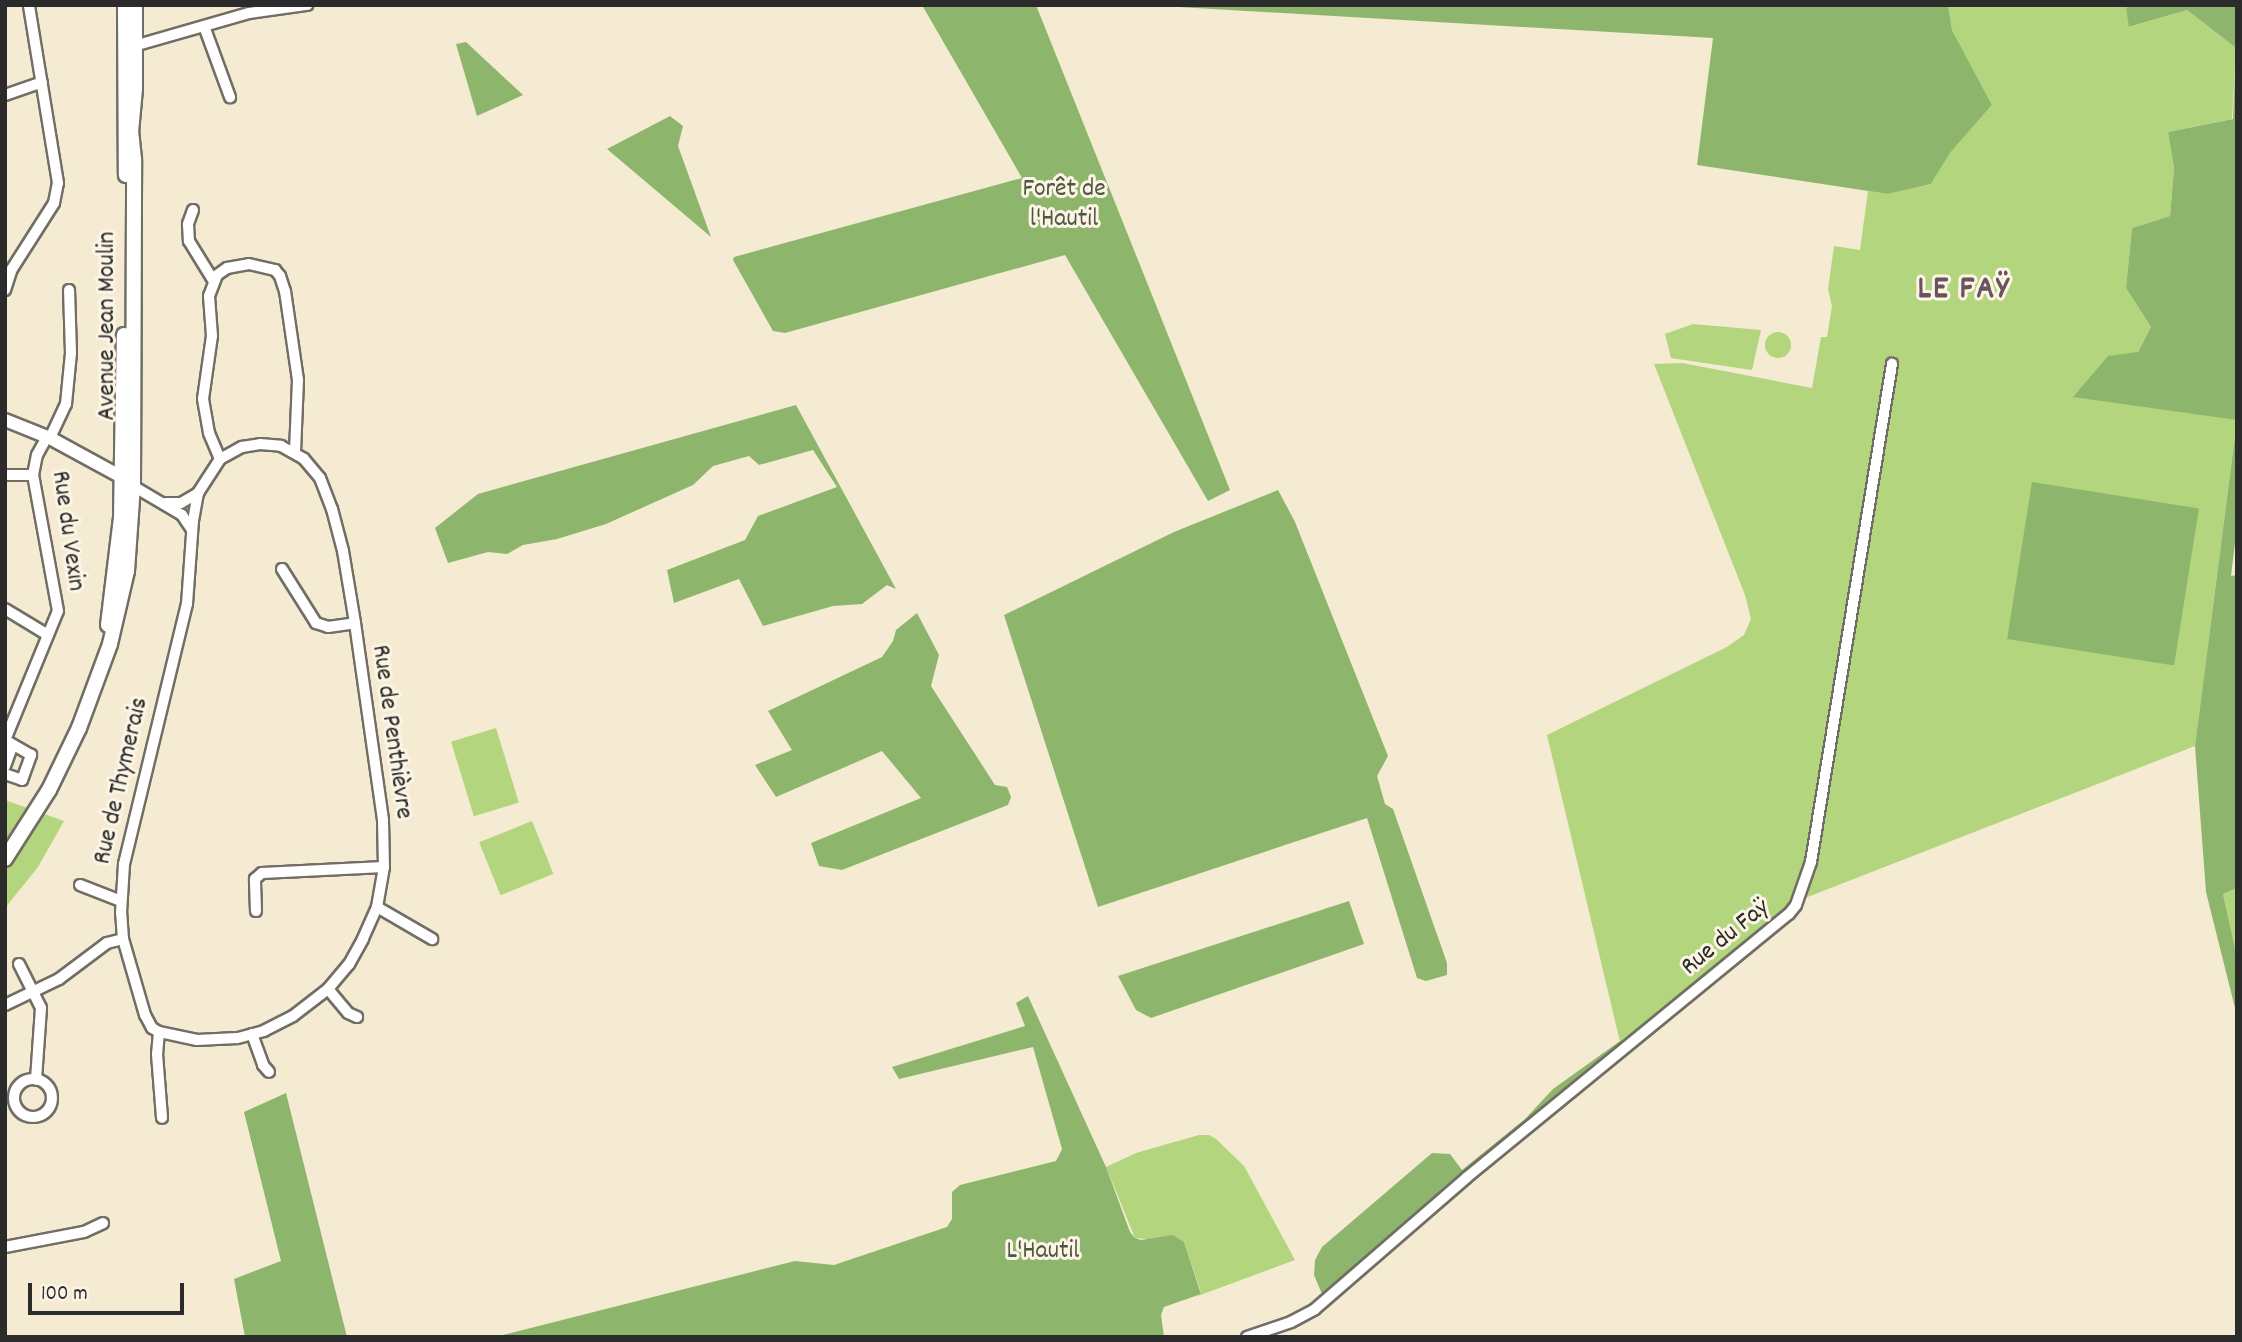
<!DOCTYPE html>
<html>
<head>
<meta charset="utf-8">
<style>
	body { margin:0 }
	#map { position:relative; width:2242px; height:1342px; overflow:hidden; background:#f4ebd2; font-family:Dekko,sans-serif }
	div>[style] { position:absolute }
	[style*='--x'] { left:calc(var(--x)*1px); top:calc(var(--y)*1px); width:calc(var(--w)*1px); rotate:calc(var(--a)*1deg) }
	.green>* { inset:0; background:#b2d57d; transform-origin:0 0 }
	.round { border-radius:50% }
	.forest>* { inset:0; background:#8db66c; transform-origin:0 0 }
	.roads { filter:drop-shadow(2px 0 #716e65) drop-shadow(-2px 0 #716e65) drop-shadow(0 2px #716e65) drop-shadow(0 -2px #716e65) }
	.minor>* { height:10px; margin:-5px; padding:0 5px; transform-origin:5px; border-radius:5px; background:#fff }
	.minor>.ring { margin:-5px; padding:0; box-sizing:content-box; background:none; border:10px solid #fff; border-radius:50% }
	.tertiary>* { height:12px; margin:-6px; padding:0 6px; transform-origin:6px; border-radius:6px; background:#fff }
	.secondary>* { height:14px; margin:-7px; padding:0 7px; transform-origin:7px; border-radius:7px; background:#fff }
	span { translate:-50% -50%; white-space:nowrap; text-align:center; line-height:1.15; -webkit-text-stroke:6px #fcf5e5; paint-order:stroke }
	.park-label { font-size:26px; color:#4d5640 }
	.street-label { font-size:26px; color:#2b2b2b }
	.district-label { font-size:33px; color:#69535e; font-weight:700; letter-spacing:2px }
	.frame { position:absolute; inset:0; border:7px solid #2b2b2b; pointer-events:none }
	.scale { position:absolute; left:28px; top:1283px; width:156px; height:32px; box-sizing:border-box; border:4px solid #2b2b2b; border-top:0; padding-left:9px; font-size:21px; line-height:24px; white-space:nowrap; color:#2b2b2b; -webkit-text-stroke:5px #fcf5e5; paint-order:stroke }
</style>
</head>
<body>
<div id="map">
	<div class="green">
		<i style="clip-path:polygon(1948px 5px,2131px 5px,2126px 8px,2130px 27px,2187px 10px,2236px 48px,2232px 119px,2168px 132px,2174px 168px,2170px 216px,2132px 228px,2126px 288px,2151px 327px,2138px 352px,2073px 396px,2237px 419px,2195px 746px,1805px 898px,1621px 1046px,1547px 735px,1727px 647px,1744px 635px,1751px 619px,1745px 595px,1654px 364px,1682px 363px,1812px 388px,1821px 337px,1827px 337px,1832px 306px,1828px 289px,1834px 246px,1860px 250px,1868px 191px,1888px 194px,1931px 184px,1950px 153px,1992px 105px,1952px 30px)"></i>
		<i style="clip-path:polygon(1693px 324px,1761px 330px,1752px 370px,1671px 358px,1665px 334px)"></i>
		<i class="round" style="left:1765px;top:332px;width:26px;height:26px"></i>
		<i style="left:496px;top:728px;width:78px;height:47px;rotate:73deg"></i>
		<i style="clip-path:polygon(5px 800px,64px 821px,38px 867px,5px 908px)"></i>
		<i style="left:532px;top:821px;width:57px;height:57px;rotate:68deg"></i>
		<i style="clip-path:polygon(2237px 888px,2237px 957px,2223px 894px)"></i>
		<i style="clip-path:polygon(1199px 1135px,1209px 1135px,1216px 1139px,1244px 1166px,1295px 1260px,1195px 1297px,1201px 1294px,1200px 1289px,1184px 1242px,1135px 1238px,1106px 1167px,1136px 1153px)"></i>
	</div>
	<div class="forest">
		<i style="clip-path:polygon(922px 5px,1036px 5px,1230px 490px,1208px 501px,1065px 255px,785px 333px,773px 331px,733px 260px,734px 257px,1022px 178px)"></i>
		<i style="clip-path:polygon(1145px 5px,1948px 5px,1952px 30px,1992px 105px,1950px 153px,1931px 184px,1888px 194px,1697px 165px,1713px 38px)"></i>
		<i style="clip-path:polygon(2131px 5px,2237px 5px,2237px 420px,2073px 397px,2108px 356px,2138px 352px,2151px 327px,2126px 288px,2132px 228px,2170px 216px,2174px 168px,2168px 132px,2233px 119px,2236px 48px,2187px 10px,2129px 27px,2126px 8px)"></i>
		<i style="clip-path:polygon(466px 42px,523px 95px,477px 116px,456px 44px)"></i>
		<i style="clip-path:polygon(670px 116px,683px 126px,678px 146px,711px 237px,607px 149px)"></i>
		<i style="clip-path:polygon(796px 405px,896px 589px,887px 585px,862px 604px,833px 606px,763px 626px,739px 579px,674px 603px,667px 570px,745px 540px,758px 516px,837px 487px,813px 450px,759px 465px,749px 456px,713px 466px,693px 485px,606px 524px,557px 539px,523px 545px,507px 554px,488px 552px,448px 563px,435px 528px,478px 494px)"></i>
		<i style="clip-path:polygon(2237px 420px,2237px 527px,2231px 576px,2237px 575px,2237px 888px,2223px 894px,2237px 957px,2237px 1016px,2206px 892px,2195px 746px)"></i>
		<i style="left:2032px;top:482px;width:169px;height:159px;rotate:9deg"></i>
		<i style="clip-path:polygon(1278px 490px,1295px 522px,1388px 756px,1377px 776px,1385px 804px,1393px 809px,1447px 963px,1447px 975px,1426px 981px,1417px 978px,1367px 818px,1098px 907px,1004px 615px,1174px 532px)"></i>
		<i style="clip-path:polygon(917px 613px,939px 655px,931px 686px,995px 785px,1007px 787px,1011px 797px,1008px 805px,842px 870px,819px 866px,811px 843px,921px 798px,882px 751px,776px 797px,755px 765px,792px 750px,768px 711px,882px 657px,893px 641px,896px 630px)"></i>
		<i style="clip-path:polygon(1349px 901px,1364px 944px,1151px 1018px,1136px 1010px,1118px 976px)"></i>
		<i style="clip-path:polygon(1028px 996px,1106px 1167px,1130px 1232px,1135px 1238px,1141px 1240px,1173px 1235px,1184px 1242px,1201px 1294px,1164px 1307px,1161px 1315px,1164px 1337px,495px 1337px,795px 1261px,834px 1265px,947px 1227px,952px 1219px,952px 1192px,960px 1185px,1056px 1161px,1062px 1149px,1033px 1047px,899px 1079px,892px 1067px,1025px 1026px,1016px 1003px)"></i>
		<i style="clip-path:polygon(1620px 1041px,1622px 1050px,1576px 1091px,1564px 1108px,1549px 1112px,1325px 1301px,1314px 1275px,1315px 1260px,1322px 1247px,1432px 1153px,1450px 1154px,1462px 1170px,1525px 1119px,1553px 1089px)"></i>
		<i style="clip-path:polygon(286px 1093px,347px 1337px,245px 1337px,234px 1279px,281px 1261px,244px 1112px)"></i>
	</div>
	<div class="roads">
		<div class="minor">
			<i style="--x:204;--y:26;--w:76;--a:69.9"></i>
			<i style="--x:134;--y:46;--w:120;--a:-16"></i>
			<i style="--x:249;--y:13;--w:59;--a:-7.9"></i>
			<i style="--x:5;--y:95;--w:39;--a:-19"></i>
			<i style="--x:193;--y:210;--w:15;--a:110"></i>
			<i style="--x:188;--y:224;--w:17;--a:87"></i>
			<i style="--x:189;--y:241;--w:46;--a:58.4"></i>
			<i style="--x:5;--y:290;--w:22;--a:-72"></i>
			<i style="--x:12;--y:269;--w:78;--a:-57.5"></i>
			<i style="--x:54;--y:203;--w:20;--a:-79"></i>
			<i style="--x:58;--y:183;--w:180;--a:-99.3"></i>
			<i style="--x:50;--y:438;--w:38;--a:-65"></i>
			<i style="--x:66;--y:404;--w:51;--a:-84.4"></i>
			<i style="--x:71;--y:353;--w:63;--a:-91.8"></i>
			<i style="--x:260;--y:444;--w:21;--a:5"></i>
			<i style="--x:281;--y:446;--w:26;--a:29"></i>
			<i style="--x:304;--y:459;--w:25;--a:50"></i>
			<i style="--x:320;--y:478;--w:33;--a:69"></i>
			<i style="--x:332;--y:509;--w:43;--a:75.3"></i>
			<i style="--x:343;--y:551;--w:73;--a:80.5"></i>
			<i style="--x:355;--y:623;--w:199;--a:81.9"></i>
			<i style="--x:383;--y:820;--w:47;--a:88.8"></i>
			<i style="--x:384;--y:867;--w:41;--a:99.9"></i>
			<i style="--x:377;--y:907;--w:35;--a:114"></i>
			<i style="--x:363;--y:939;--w:29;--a:119"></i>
			<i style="--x:349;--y:964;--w:33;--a:130"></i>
			<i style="--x:328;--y:989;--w:44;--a:142.4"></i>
			<i style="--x:293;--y:1016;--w:33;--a:153"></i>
			<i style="--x:264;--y:1031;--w:28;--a:165"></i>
			<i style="--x:237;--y:1038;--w:40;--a:177.1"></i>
			<i style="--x:197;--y:1040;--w:39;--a:-168"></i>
			<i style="--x:159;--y:1032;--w:8;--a:-150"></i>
			<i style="--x:152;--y:1028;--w:15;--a:-118"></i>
			<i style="--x:145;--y:1015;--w:79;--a:-106.1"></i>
			<i style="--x:123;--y:939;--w:26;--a:-94"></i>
			<i style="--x:121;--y:913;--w:49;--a:-86.5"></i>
			<i style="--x:124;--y:864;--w:268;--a:-76.4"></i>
			<i style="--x:187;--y:604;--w:83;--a:-85.9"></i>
			<i style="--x:193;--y:521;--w:28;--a:-80"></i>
			<i style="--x:198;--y:493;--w:40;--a:-57.1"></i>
			<i style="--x:220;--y:459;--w:25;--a:-29"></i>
			<i style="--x:242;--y:447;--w:18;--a:-9"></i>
			<i style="--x:220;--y:459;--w:28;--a:-113"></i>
			<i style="--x:209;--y:433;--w:35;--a:-100"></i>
			<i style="--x:203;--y:399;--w:64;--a:-81.9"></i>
			<i style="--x:212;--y:336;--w:40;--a:-94.3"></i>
			<i style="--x:209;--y:296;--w:22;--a:-69"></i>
			<i style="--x:217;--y:275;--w:12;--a:-35"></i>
			<i style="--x:227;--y:268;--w:22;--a:-10"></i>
			<i style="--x:249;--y:264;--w:27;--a:13"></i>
			<i style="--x:275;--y:270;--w:8;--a:50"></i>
			<i style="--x:280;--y:276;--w:16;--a:72"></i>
			<i style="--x:285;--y:291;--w:90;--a:81.7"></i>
			<i style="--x:298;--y:380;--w:72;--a:92.4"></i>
			<i style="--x:5;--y:475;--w:28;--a:0"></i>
			<i style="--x:133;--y:486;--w:57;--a:30.6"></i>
			<i style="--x:182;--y:515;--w:18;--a:56"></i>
			<i style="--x:166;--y:503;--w:15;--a:0"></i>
			<i style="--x:181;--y:503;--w:20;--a:-30"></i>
			<i style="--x:282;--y:569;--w:64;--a:57.8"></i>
			<i style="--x:316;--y:623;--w:13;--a:18"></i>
			<i style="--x:328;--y:627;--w:27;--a:-8"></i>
			<i style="--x:5;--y:609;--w:50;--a:31.2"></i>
			<i style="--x:5;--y:766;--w:20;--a:-70"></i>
			<i style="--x:5;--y:774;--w:18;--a:19"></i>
			<i style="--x:22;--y:780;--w:27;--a:-70"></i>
			<i style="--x:31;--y:755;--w:30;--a:-150"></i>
			<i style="--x:5;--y:740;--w:139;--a:-67.7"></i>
			<i style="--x:58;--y:611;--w:138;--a:-100.4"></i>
			<i style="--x:33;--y:475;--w:20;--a:-79"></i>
			<i style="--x:37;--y:455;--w:21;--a:-61"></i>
			<i style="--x:80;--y:885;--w:44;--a:21.3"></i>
			<i style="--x:377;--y:907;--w:64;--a:30.2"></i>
			<i style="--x:256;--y:911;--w:32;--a:-92"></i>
			<i style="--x:255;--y:879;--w:9;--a:-41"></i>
			<i style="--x:262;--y:873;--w:122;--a:-2.8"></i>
			<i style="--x:19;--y:964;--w:49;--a:63.4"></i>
			<i style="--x:41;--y:1008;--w:72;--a:94"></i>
			<i style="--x:328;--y:989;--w:31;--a:50"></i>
			<i style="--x:348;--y:1013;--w:10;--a:24"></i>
			<i style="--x:5;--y:1005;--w:60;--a:-25.7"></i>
			<i style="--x:59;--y:979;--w:60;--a:-36.9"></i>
			<i style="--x:107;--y:943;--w:16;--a:-14"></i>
			<i style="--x:159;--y:1032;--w:22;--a:95"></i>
			<i style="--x:157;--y:1054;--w:64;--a:85.5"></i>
			<i style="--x:252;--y:1034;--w:33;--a:70"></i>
			<i style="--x:263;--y:1065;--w:9;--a:49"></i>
			<i class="ring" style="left:14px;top:1079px;width:28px;height:28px"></i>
			<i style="--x:5;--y:1247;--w:80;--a:-10.8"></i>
			<i style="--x:84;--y:1232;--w:21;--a:-25"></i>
			<i style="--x:1247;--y:1337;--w:46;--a:-18.8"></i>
			<i style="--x:1291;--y:1322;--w:27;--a:-28"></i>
			<i style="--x:1315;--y:1309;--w:200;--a:-40.9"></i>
			<i style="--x:1466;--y:1178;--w:417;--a:-39.3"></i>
			<i style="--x:1789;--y:914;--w:11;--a:-52"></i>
			<i style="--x:1796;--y:905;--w:46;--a:-70.8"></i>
			<i style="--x:1811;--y:862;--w:505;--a:-80.76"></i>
		</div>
		<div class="tertiary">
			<i style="--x:5;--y:420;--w:48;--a:21.8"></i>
			<i style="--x:50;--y:438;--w:88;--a:28.6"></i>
		</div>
		<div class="secondary">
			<i style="--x:125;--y:5;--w:170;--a:89.7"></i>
			<i style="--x:108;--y:625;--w:108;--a:-83.1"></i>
			<i style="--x:121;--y:518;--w:183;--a:-89.1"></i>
			<i style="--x:5;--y:859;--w:82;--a:-57.5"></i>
			<i style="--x:49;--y:790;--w:69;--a:-64.2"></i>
			<i style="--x:79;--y:728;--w:90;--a:-69.7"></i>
			<i style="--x:110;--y:644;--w:75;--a:-76.9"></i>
			<i style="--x:127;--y:571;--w:85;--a:-86"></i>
			<i style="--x:133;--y:486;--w:327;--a:-89.8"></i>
			<i style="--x:134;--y:159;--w:27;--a:-96"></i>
			<i style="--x:131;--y:132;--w:43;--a:-84.7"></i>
			<i style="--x:135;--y:89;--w:84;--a:-90"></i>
		</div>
	</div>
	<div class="park-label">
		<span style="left:1064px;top:205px">Forêt de<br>l'Hautil</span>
		<span style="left:1043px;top:1252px">L'Hautil</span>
	</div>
	<div class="street-label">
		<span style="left:108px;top:326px;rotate:-90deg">Avenue Jean Moulin</span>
		<span style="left:67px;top:531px;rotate:82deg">Rue du Vexin</span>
		<span style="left:391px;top:732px;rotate:82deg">Rue de Penthièvre</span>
		<span style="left:122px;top:781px;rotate:-77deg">Rue de Thymerais</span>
		<span style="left:1726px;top:938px;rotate:-39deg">Rue du Faÿ</span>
	</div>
	<div class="district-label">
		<span style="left:1964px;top:291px">LE FAŸ</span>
	</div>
	<div class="frame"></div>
	<div class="scale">100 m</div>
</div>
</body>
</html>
